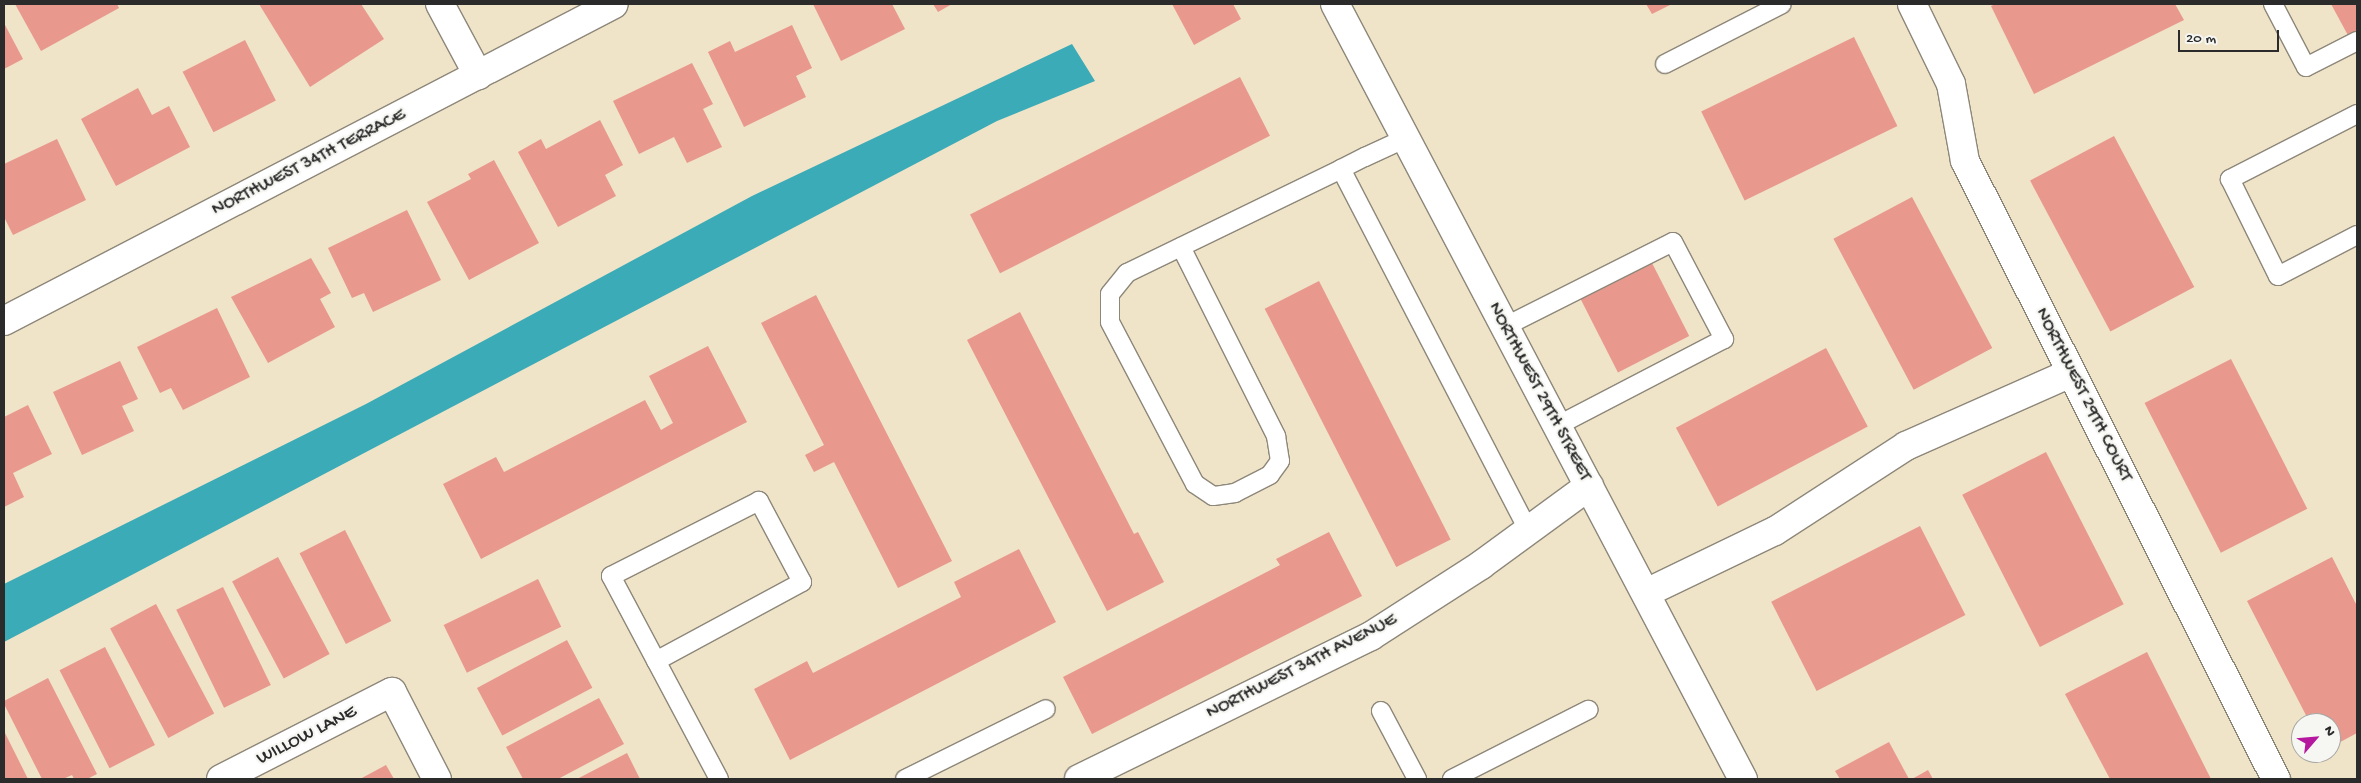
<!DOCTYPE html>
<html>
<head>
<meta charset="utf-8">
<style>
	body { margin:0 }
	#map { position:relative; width:2361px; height:783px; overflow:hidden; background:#efe3c8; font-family:"Gochi Hand",sans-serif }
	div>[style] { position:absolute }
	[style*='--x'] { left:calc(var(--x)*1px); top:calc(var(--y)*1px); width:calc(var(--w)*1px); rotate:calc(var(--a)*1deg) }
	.water>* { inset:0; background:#3babb7 }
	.building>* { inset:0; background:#e9988d; transform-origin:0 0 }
	.roads { filter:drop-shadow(1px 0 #8d877a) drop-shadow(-1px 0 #8d877a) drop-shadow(0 1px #8d877a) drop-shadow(0 -1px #8d877a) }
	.service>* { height:18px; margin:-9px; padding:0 9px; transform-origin:9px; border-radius:9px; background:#fff }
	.minor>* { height:28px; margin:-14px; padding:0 14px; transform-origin:14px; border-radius:14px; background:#fff }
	span { translate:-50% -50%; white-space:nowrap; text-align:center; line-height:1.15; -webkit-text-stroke:4.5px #f6f6f2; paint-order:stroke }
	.street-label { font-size:19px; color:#2b2b2b }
	.frame { position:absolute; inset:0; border:5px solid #2b2b2b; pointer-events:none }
	.north { position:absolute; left:2291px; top:713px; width:50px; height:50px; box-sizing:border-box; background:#f6f6f2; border:1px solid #a5a5a2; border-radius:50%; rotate:63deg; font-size:14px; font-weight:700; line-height:20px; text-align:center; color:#2b2b2b }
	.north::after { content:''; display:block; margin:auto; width:18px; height:22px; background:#b5179e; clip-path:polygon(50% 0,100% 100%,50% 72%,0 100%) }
	.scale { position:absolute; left:2178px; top:30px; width:101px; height:22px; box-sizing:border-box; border:2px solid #2b2b2b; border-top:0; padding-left:6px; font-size:15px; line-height:18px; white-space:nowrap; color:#2b2b2b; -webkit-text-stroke:4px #f6f6f2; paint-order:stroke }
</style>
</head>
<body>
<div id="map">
	<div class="water">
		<i style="clip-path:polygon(1072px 44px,1095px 81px,997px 121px,4px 642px,4px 584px,366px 404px,752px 196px)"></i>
	</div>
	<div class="building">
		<i style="clip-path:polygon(15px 4px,117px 4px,119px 8px,41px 51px)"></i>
		<i style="clip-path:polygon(259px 4px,361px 4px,384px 39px,310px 87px)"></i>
		<i style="clip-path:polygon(813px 4px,892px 4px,905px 29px,841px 61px)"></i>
		<i style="clip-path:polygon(933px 4px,952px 4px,938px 12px)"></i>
		<i style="clip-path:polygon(1172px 4px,1233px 4px,1241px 19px,1194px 45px)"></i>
		<i style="clip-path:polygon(1646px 4px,1672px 4px,1652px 14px)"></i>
		<i style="clip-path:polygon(1996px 4px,2175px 4px,2184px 20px,2034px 94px,1991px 6px)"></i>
		<i style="clip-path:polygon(2331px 4px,2357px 4px,2357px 35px,2350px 39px)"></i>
		<i style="clip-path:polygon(4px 23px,23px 59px,4px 69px)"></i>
		<i style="clip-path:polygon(792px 25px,812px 68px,796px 76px,806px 97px,744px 127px,708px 52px,730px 41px,735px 52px)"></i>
		<i style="left:1854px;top:37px;width:99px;height:170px;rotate:64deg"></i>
		<i style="left:245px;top:40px;width:68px;height:70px;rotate:63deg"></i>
		<i style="clip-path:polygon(692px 63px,713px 104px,703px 109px,722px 147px,687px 163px,674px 137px,639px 154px,613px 101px)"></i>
		<i style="left:1240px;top:77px;width:66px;height:303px;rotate:63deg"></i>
		<i style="clip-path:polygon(138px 88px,152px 115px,169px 106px,190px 147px,116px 186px,81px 119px)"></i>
		<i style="clip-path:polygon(600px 120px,623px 165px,605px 175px,616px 196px,558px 227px,518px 152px,541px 139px,546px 149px)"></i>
		<i style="left:2114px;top:136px;width:171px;height:95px;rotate:62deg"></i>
		<i style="clip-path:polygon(57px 139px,86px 200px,13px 235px,4px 217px,4px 164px)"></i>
		<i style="clip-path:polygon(494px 160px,539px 243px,469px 280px,427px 202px,471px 179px,468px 174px)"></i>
		<i style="left:1912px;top:197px;width:171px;height:89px;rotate:62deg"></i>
		<i style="clip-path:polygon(407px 210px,441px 280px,373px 312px,364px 293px,352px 298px,328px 248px)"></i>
		<i style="clip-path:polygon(311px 258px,331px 293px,320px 299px,335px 327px,268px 363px,231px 297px)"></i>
		<i style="left:1652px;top:263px;width:82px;height:80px;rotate:63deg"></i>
		<i style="left:1319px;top:281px;width:290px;height:61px;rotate:63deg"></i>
		<i style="clip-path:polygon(816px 295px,952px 561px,898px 588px,834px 462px,814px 472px,805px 455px,824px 445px,761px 323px)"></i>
		<i style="clip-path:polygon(217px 308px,250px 377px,183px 410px,171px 388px,160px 393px,137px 347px)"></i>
		<i style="clip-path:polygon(1020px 312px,1134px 534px,1138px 532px,1164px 582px,1107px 611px,967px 340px)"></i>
		<i style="clip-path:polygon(708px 346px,747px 422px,481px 559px,443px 484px,496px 457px,504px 472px,645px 400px,661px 430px,673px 423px,649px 376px)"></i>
		<i style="left:1826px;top:348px;width:89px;height:170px;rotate:62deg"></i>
		<i style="left:2231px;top:359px;width:168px;height:97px;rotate:63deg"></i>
		<i style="clip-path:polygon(120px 361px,138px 399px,122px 406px,134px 431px,82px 455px,53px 392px)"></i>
		<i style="clip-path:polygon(28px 405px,52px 454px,13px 473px,24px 497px,4px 507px,4px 417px)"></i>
		<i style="left:2046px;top:452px;width:171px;height:94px;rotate:63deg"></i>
		<i style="left:1920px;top:526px;width:100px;height:167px;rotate:63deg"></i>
		<i style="left:345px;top:530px;width:102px;height:51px;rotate:63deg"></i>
		<i style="clip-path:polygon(1329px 532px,1362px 596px,1092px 734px,1063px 677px,1280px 565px,1276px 559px)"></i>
		<i style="clip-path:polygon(1019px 549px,1056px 622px,790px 760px,754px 689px,807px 661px,813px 673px,961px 597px,954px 582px)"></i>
		<i style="left:278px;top:557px;width:110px;height:52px;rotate:62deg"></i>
		<i style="clip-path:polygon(2332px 557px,2357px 606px,2357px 733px,2331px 747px,2331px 723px,2310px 723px,2247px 601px)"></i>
		<i style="left:538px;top:579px;width:53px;height:105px;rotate:64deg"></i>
		<i style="left:223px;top:587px;width:109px;height:52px;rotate:64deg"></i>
		<i style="left:156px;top:604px;width:124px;height:52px;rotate:62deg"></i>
		<i style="left:567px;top:640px;width:54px;height:102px;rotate:62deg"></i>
		<i style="left:105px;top:647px;width:110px;height:51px;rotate:63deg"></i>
		<i style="clip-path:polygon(2147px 652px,2211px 779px,2110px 779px,2065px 694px)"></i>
		<i style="clip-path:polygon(48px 678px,97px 774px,87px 779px,74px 779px,72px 775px,63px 779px,42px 779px,4px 704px,4px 701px)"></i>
		<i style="clip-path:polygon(599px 698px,624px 744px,558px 779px,523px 779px,506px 747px)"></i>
		<i style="clip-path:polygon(4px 731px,28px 779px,4px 779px)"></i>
		<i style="clip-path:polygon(1889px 742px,1909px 779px,1840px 779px,1835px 771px)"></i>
		<i style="clip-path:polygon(627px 753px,640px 779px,577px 779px)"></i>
		<i style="clip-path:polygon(386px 765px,394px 779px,360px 779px)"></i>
		<i style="clip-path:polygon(1928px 770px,1933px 779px,1912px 779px)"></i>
	</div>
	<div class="roads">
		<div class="service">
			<i style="--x:2273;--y:4;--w:71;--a:62.4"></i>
			<i style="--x:2306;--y:67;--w:57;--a:-27"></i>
			<i style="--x:1665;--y:64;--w:131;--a:-27.1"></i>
			<i style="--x:2357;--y:114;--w:143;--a:152.9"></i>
			<i style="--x:2230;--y:179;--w:108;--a:63.7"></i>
			<i style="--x:2278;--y:276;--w:89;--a:-27.4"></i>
			<i style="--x:1341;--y:169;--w:406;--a:62.6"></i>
			<i style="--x:1181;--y:247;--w:212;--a:63.3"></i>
			<i style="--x:1276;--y:436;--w:25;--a:81"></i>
			<i style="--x:1280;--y:461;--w:17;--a:126"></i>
			<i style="--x:1270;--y:475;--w:39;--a:153"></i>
			<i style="--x:1235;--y:493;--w:22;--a:172"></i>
			<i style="--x:1213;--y:496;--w:22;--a:-146"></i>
			<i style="--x:1195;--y:484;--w:183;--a:-117.7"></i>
			<i style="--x:1110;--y:322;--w:28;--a:-90"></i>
			<i style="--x:1110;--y:294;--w:27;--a:-51"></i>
			<i style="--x:1127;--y:273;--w:238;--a:-25.9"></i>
			<i style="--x:1341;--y:169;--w:27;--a:-27"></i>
			<i style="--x:1365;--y:157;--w:43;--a:-24.8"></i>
			<i style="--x:1504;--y:327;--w:189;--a:-26.7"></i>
			<i style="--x:1673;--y:242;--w:110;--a:62.3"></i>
			<i style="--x:1724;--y:339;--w:188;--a:152.5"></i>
			<i style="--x:656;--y:661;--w:166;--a:-28.4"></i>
			<i style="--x:802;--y:582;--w:92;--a:-118"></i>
			<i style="--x:759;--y:501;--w:166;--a:153.1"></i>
			<i style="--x:611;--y:576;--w:230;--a:62"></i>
			<i style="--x:1381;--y:711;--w:77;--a:62.1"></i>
			<i style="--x:905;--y:779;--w:157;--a:-26.4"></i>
			<i style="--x:1452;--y:779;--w:153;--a:-26.9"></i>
		</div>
		<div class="minor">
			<i style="--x:440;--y:4;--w:81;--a:61.8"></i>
			<i style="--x:1335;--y:4;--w:876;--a:62.24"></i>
			<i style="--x:1912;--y:4;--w:89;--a:64"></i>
			<i style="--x:1951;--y:84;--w:78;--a:79.7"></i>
			<i style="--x:1965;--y:161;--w:692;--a:63.29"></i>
			<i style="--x:4;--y:321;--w:687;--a:-27.46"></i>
			<i style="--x:1646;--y:593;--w:143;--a:-25.7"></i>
			<i style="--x:1775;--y:531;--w:156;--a:-33"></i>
			<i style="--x:1906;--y:446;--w:180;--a:-23.9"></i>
			<i style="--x:221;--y:779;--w:192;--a:-27"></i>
			<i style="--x:392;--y:692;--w:98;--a:62.7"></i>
			<i style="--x:1079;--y:779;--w:325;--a:-26.1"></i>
			<i style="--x:1371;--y:636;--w:131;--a:-32.8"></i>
			<i style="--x:1481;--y:565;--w:134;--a:-36.2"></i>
		</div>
	</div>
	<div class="street-label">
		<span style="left:309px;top:163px;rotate:-27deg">NORTHWEST 34TH TERRACE</span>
		<span style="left:1539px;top:392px;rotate:62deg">NORTHWEST 29TH STREET</span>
		<span style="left:2083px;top:395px;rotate:63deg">NORTHWEST 29TH COURT</span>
		<span style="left:1302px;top:667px;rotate:-27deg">NORTHWEST 34TH AVENUE</span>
		<span style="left:307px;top:736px;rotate:-27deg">WILLOW LANE</span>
	</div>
	<div class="frame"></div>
	<div class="north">N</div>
	<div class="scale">20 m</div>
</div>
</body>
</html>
